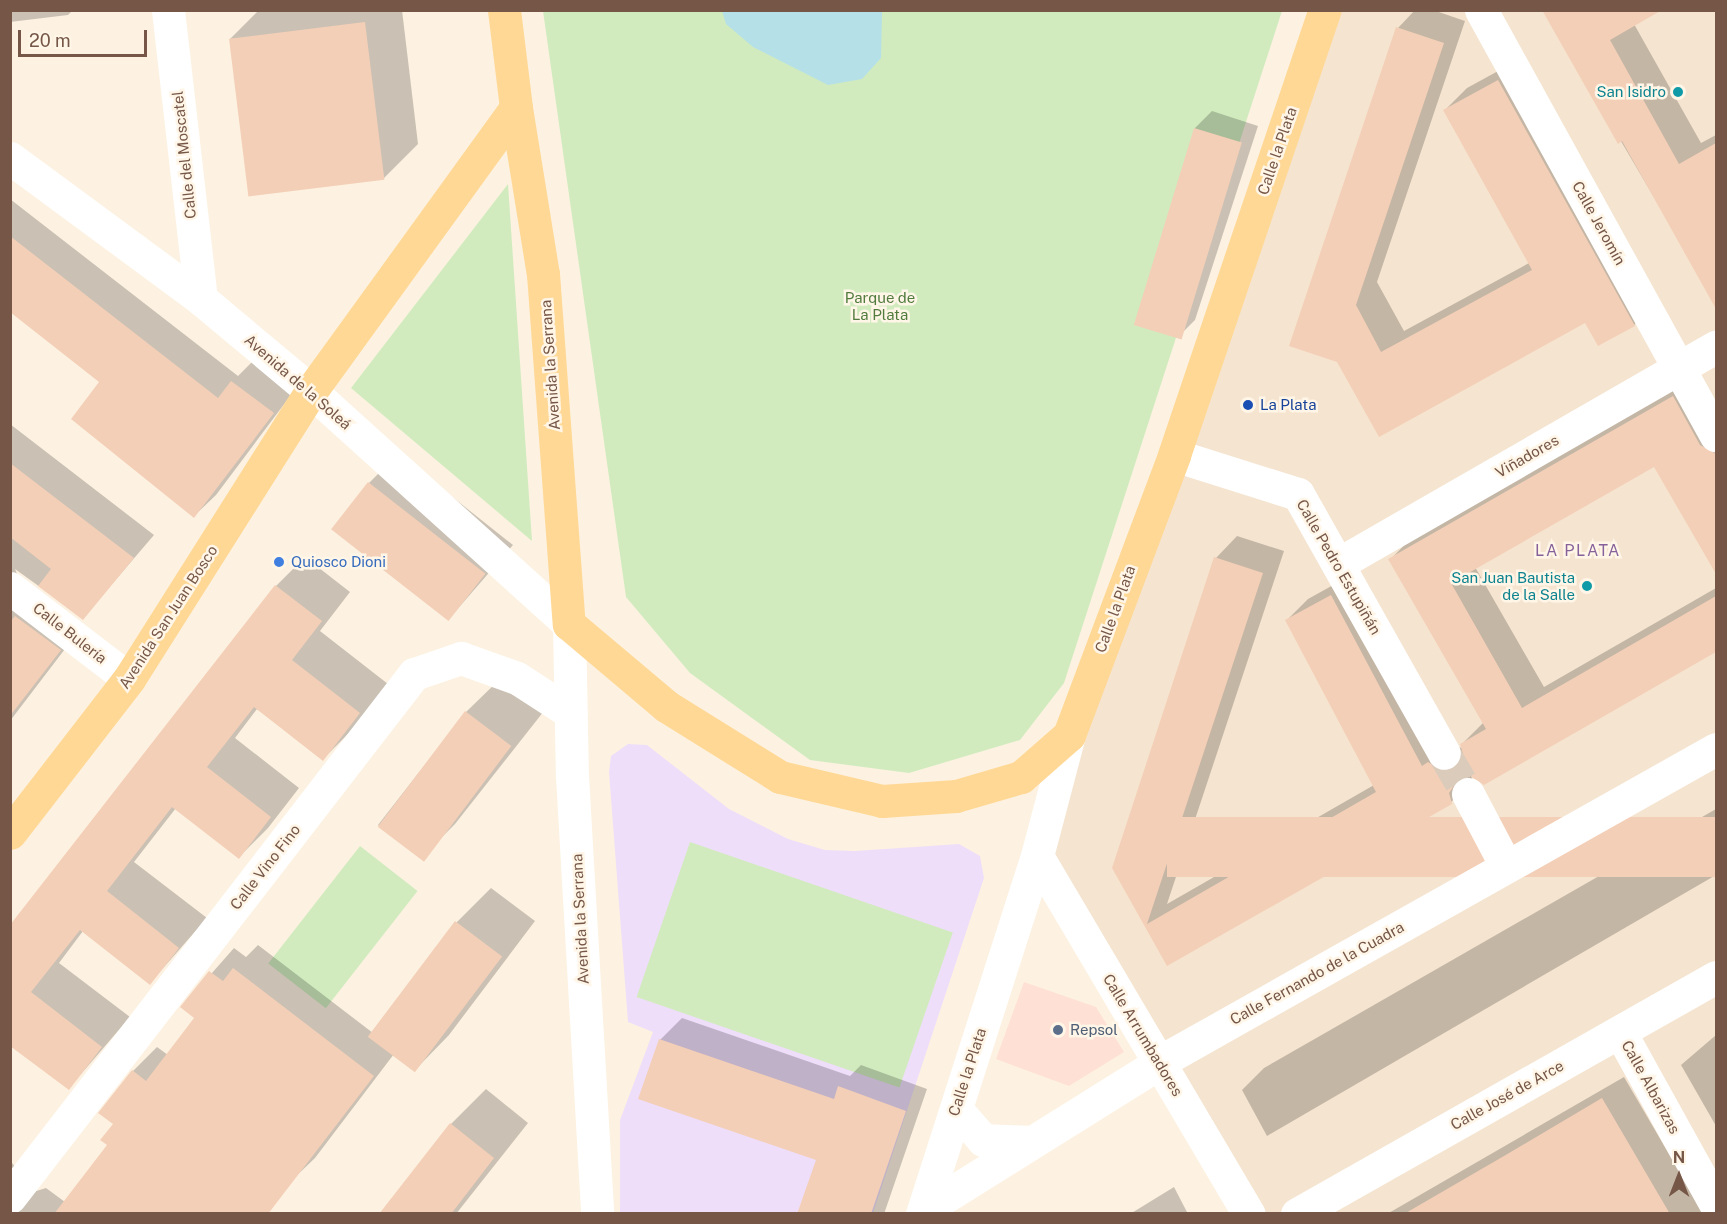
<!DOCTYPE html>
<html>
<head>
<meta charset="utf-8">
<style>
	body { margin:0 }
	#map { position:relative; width:1727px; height:1224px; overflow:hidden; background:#fdf2e1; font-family:"Public Sans",sans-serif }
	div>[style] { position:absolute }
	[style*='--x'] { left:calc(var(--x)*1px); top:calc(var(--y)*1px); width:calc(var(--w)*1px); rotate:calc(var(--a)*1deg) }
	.residential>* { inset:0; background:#f5e4cf }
	.commercial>* { inset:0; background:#fee0d4 }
	.education>* { inset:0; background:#efdef9 }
	.green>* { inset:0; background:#d1ebbf; transform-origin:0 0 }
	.water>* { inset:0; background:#b5e0e8 }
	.shadow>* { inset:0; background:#0003 }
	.building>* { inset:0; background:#f4cfb7; transform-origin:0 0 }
	.minor-tunnel>* { height:33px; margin-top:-16.5px; transform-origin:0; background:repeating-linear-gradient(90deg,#dbcbba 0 33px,transparent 0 49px) }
	.minor>* { height:33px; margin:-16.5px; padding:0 16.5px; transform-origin:16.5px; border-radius:16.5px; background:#fff }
	.major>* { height:33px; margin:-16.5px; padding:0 16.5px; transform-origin:16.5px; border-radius:16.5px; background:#ffd896 }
	.dots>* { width:16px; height:16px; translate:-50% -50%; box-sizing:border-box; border:3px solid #fff6e8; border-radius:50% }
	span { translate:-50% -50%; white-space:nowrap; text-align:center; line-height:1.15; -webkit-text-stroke:5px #fff6e8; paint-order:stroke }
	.culture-label { font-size:15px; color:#0d838f }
	.right { translate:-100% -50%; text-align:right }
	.street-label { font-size:15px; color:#765747 }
	.park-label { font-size:15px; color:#517c3e }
	.transit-label { font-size:15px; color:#164399 }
	.left { translate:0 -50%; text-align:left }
	.shop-label { font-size:15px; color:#366cbe }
	.service-label { font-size:15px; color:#4e5e75 }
	.neighbourhood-label { font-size:16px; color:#87629a; letter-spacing:1.5px }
	.frame { position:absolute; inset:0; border:12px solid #765747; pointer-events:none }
	.north { position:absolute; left:1649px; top:1146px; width:60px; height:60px; -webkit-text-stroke:4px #fff6e8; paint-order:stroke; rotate:0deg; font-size:16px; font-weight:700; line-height:24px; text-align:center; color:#765747 }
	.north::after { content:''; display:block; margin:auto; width:21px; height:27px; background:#765747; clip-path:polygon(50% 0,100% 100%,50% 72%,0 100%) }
	.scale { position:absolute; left:18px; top:30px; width:129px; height:27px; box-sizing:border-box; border:3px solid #765747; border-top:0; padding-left:8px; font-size:18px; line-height:21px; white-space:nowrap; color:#765747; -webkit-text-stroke:4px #fff6e8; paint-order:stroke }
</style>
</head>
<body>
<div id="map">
	<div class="residential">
		<i style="clip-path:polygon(1325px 11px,1716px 11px,1716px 1213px,1246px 1213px,1037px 856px)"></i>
	</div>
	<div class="commercial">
		<i style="clip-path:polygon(1024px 982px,1096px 1007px,1124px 1052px,1069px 1086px,996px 1059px)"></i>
	</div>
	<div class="education">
		<i style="clip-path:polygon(628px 744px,647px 745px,729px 809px,788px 839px,825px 850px,855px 851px,959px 844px,980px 856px,984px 878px,873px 1213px,620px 1213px,620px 1120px,653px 1032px,628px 1022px,609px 772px,611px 756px)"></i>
	</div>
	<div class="green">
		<i style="clip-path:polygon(543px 11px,1282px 11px,1064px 683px,1020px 740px,909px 773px,810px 760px,690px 673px,626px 597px)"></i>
		<i style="clip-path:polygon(508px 184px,532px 541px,351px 388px)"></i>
		<i style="left:690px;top:842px;width:278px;height:164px;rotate:19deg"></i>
		<i style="left:360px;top:846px;width:73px;height:149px;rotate:38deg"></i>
	</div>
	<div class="water">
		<i style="clip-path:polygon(722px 11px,882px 11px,881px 58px,862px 79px,828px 85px,753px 47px,726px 24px)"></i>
	</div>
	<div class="shadow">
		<i style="clip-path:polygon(10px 10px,73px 10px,68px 15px,10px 22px)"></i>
		<i style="clip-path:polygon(259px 10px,402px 10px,418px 144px,384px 178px,230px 39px)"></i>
		<i style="clip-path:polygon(1415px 10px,1433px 10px,1465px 21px,1377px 282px,1404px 331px,1529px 263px,1445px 110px,1467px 88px,1520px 59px,1656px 303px,1634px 325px,1586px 321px,1338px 361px,1398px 28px)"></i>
		<i style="clip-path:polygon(1544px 10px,1634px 24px,1701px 143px,1716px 135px,1716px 303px)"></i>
		<i style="clip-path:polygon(1212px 111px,1258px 126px,1195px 320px,1177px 338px,1195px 128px)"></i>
		<i style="clip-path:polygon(10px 199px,238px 376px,254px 360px,294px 391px,216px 495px,194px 516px,101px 382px,10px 310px)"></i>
		<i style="clip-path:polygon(1695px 376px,1716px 414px,1716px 571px,1655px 465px,1475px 567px,1544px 687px,1716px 588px,1716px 650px,1484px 783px,1471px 775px,1473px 781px,1451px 802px,1168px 964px,1114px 868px,1216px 558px,1237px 536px,1284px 551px,1167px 904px,1374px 785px,1287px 620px,1308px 599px,1353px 574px,1450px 742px,1463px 749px,1462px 744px,1484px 722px,1390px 560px,1411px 538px)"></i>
		<i style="clip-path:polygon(10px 424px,154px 535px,83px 618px,15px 569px,20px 581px,81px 628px,10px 721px)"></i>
		<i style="clip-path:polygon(398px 454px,513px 545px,448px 620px,369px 483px)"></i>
		<i style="clip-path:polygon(305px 557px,350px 592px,320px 631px,388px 684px,352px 730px,323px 759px,257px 709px,235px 738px,299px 788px,268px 828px,239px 857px,176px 808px,134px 862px,207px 918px,150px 983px,83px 931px,59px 963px,130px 1017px,69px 1088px,10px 1044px,10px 927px,276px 586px)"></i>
		<i style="clip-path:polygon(501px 678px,544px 711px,455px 824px,421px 858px,378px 825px,466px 712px)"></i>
		<i style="clip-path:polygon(1716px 809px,1716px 875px,1267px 1136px,1242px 1090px,1264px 1068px)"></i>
		<i style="clip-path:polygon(491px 888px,535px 921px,449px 1035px,415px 1070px,394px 1054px,315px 1158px,291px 1181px,143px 1214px,10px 1214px,10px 1160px,33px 1192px,46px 1188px,65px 1202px,109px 1144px,133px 1071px,157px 1047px,168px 1055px,196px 1018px,182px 1007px,234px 948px,246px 957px,258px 945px,373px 1033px,457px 922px)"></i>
		<i style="clip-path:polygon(682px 1018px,850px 1076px,861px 1065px,927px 1089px,884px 1214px,799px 1214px,818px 1159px,660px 1040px)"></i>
		<i style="clip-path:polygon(1716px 1035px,1716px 1126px,1681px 1065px)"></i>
		<i style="clip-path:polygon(1624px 1077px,1704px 1214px,1387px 1214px)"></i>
		<i style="clip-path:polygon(486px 1089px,528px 1123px,456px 1214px,381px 1214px,451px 1124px)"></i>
		<i style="clip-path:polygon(1174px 1187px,1188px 1214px,1130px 1214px)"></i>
	</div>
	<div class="building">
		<i style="clip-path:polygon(1542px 10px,1662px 10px,1610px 40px,1679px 164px,1716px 143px,1716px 309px,1622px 141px,1618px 144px)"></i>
		<i style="left:365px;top:22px;width:159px;height:137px;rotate:83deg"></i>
		<i style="clip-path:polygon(1396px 27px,1444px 43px,1356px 305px,1381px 352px,1532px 270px,1443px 110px,1498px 80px,1635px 326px,1598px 346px,1585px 323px,1379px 437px,1337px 362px,1289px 346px)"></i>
		<i style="left:1194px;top:128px;width:50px;height:206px;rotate:17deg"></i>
		<i style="clip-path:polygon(10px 236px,218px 398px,231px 381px,274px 413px,194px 518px,71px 419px,99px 382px,10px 312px)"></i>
		<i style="clip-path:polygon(1673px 396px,1700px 445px,1716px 454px,1716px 574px,1654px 467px,1451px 583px,1522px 708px,1716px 596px,1716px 652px,1484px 785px,1469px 775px,1459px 778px,1449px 793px,1452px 804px,1167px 966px,1112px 868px,1214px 557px,1263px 573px,1147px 924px,1376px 792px,1285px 620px,1331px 595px,1422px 766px,1428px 762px,1443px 772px,1454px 769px,1463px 754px,1460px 744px,1486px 729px,1388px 559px)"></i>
		<i style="clip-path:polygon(10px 463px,134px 558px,83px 620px,38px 586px,51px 569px,10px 537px)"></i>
		<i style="left:368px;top:482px;width:149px;height:60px;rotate:38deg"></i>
		<i style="clip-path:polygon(275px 585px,322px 621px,292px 660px,360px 713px,323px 761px,254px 707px,207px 767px,271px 817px,239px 859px,172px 807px,107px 891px,179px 948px,150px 985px,80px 930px,31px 992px,102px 1047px,69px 1090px,10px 1046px,10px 925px)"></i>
		<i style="clip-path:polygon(15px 616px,61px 650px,10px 716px,10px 622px)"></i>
		<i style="left:465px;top:711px;width:58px;height:145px;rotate:37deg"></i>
		<i style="left:1716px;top:817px;width:60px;height:549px;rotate:90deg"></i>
		<i style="left:455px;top:921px;width:59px;height:145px;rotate:37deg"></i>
		<i style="clip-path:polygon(233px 968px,374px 1076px,268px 1214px,54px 1214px,107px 1145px,100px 1140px,113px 1124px,98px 1113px,132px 1070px,146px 1081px,194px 1018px,180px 1007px,209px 971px,223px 981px)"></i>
		<i style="clip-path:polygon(659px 1039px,834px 1099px,838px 1086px,906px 1111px,871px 1214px,797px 1214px,816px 1160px,638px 1099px)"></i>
		<i style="clip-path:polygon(1602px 1098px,1670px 1214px,1404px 1214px,1504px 1156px)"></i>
		<i style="clip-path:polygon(450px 1123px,494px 1158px,451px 1214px,379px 1214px)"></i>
	</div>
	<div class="minor-tunnel">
		<i style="--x:1444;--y:753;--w:48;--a:59.7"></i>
	</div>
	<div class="minor">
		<i style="--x:168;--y:10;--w:291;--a:83.5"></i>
		<i style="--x:1481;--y:10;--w:486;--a:61.1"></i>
		<i style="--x:10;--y:158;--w:237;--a:36.4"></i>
		<i style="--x:201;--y:299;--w:143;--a:39.9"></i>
		<i style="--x:311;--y:391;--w:348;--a:42.1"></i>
		<i style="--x:569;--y:624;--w:152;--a:88.9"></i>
		<i style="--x:572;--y:776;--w:439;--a:86.7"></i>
		<i style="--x:1174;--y:455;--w:130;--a:17.5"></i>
		<i style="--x:1298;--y:494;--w:297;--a:60.6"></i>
		<i style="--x:1338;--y:564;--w:436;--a:-29.9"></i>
		<i style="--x:10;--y:588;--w:150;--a:37.4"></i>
		<i style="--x:1468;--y:794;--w:81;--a:62.2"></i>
		<i style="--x:1037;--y:856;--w:416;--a:59.4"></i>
		<i style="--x:1620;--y:1032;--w:198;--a:61"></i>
		<i style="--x:956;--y:1109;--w:41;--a:48.9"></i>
		<i style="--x:983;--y:1140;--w:48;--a:2.4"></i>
		<i style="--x:10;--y:1197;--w:661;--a:-52.32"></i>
		<i style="--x:414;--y:674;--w:50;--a:-18.8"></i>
		<i style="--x:461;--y:658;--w:59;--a:19.7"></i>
		<i style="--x:517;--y:678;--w:64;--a:32.9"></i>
		<i style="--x:924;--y:1210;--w:290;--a:-32"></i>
		<i style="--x:1170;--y:1056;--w:626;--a:-29.35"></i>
		<i style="--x:922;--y:1214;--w:376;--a:-72.2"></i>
		<i style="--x:1037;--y:856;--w:125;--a:-75.2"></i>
		<i style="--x:1297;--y:1214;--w:481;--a:-29.5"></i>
	</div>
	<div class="major">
		<i style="--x:504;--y:10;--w:99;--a:83"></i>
		<i style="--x:516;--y:108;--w:168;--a:80.8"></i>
		<i style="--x:543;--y:274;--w:351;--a:85.8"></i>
		<i style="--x:569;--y:624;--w:127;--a:40.2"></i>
		<i style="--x:666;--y:706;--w:134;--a:31.9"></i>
		<i style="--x:780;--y:777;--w:105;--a:13.2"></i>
		<i style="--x:882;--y:801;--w:74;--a:-3.9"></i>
		<i style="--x:956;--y:796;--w:68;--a:-16.3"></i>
		<i style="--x:1021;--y:777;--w:64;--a:-41.2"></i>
		<i style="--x:1069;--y:735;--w:299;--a:-69.4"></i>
		<i style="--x:1174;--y:455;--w:470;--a:-71.3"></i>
		<i style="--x:10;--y:833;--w:195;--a:-52.3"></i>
		<i style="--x:129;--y:679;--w:341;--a:-57.7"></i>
		<i style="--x:311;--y:391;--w:349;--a:-54.1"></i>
	</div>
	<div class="dots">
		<i style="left:1678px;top:92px;background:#0f9aa8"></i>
		<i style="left:1248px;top:405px;background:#1a4fb4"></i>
		<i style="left:279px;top:562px;background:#3f7fe0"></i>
		<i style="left:1587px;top:586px;background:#0f9aa8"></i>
		<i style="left:1058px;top:1030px;background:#5c6f8a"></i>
	</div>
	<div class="culture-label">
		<span class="right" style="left:1666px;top:92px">San Isidro</span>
		<span class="right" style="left:1575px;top:586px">San Juan Bautista<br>de la Salle</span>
	</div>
	<div class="street-label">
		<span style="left:1277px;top:151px;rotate:-71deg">Calle la Plata</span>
		<span style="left:184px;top:155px;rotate:-96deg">Calle del Moscatel</span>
		<span style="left:1599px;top:223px;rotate:61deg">Calle Jeromín</span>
		<span style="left:550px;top:365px;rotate:-94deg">Avenida la Serrana</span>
		<span style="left:298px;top:382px;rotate:41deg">Avenida de la Soleá</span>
		<span style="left:1527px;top:456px;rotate:-30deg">Viñadores</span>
		<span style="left:1339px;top:567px;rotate:60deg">Calle Pedro Estupiñán</span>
		<span style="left:1115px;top:609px;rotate:-70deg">Calle la Plata</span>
		<span style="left:168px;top:617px;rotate:-57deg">Avenida San Juan Bosco</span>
		<span style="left:70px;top:633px;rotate:38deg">Calle Bulería</span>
		<span style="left:265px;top:867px;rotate:-52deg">Calle Vino Fino</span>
		<span style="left:580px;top:919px;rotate:-93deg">Avenida la Serrana</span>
		<span style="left:1317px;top:973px;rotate:-29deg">Calle Fernando de la Cuadra</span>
		<span style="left:1143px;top:1035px;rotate:59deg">Calle Arrumbadores</span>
		<span style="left:967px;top:1072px;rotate:-72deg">Calle la Plata</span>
		<span style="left:1651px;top:1087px;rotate:61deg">Calle Albarizas</span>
		<span style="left:1507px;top:1095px;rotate:-29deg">Calle José de Arce</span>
	</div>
	<div class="park-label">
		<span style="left:880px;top:306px">Parque de<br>La Plata</span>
	</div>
	<div class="transit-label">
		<span class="left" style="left:1260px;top:405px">La Plata</span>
	</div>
	<div class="shop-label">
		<span class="left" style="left:291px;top:562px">Quiosco Dioni</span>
	</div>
	<div class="service-label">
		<span class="left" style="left:1070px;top:1030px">Repsol</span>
	</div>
	<div class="neighbourhood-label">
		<span style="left:1578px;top:551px">LA PLATA</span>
	</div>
	<div class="frame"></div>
	<div class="north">N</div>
	<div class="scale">20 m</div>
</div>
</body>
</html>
